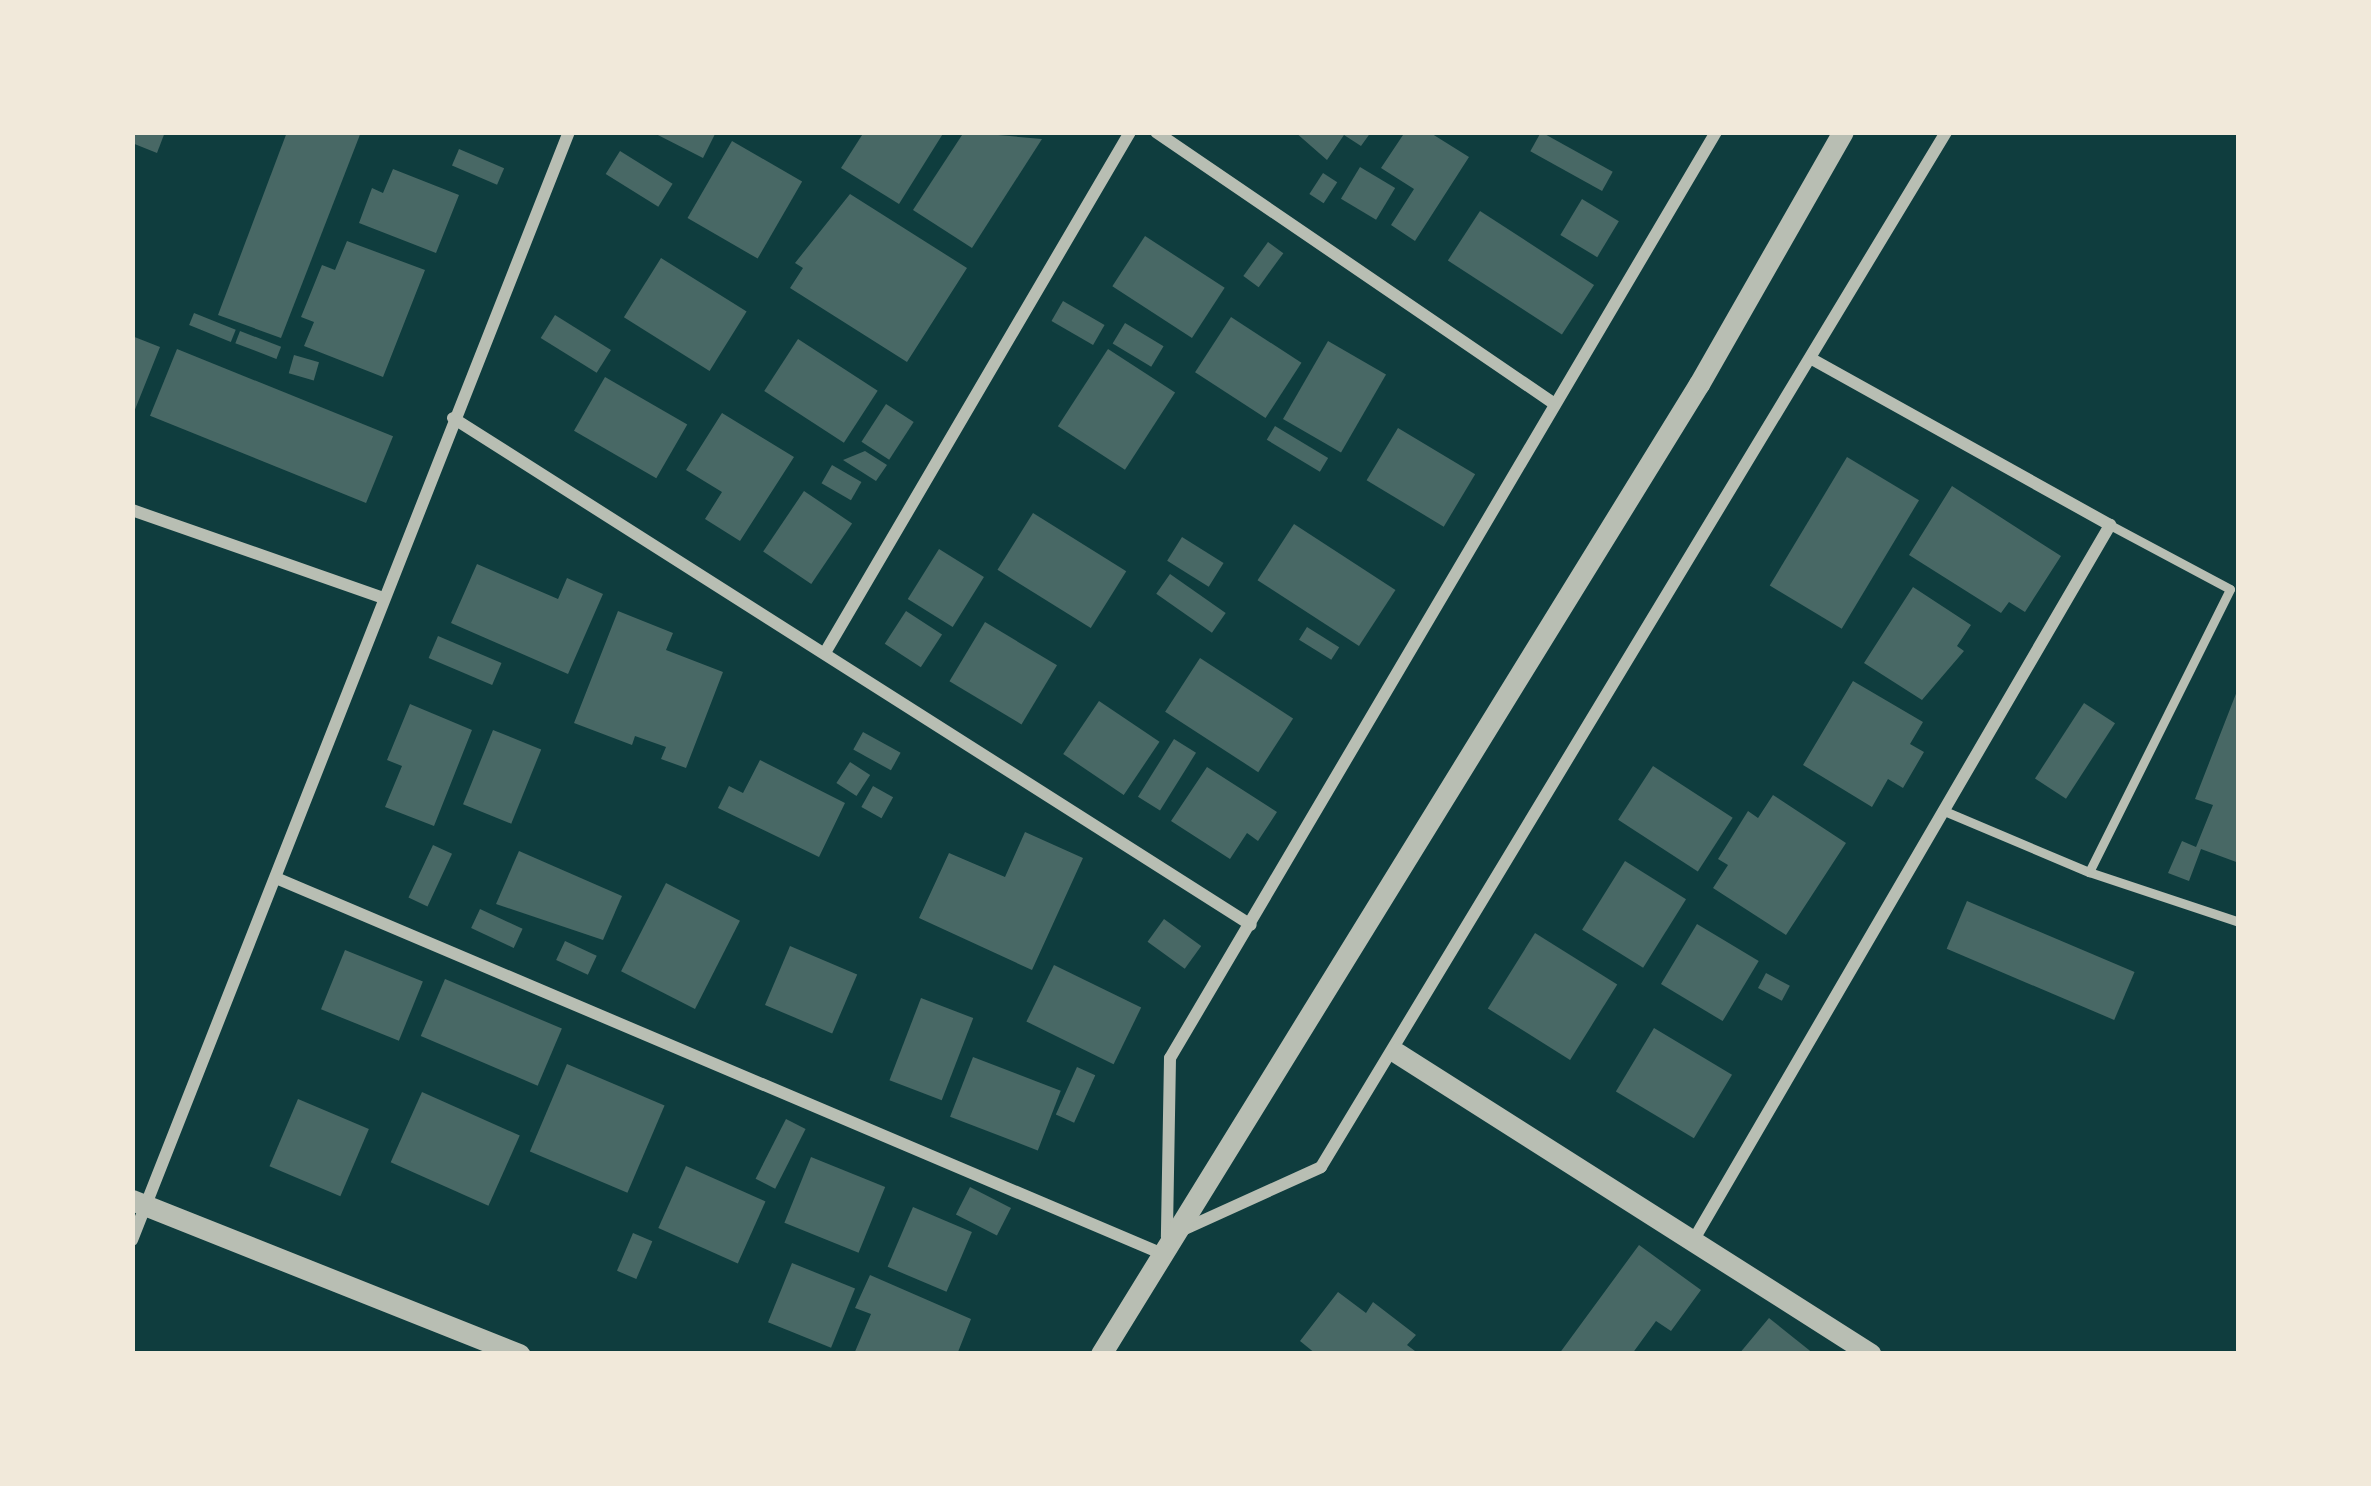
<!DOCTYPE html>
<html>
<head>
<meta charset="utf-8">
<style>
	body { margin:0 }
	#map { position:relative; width:2371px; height:1486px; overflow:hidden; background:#0f3d3e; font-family:"PT Sans Narrow",sans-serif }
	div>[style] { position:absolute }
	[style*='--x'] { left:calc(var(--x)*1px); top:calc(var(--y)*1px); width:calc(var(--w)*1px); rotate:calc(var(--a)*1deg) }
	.building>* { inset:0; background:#486865; transform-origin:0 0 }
	.service>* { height:9px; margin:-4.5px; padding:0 4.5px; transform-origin:4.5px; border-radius:4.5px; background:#b8beb3 }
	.minor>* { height:12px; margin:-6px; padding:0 6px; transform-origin:6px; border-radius:6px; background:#b8beb3 }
	.tertiary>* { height:21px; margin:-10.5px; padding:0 10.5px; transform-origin:10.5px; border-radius:10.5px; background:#b8beb3 }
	span { translate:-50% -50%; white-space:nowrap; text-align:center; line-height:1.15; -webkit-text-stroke:12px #f1e9da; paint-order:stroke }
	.frame { position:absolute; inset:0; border:135px solid #f1e9da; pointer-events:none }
</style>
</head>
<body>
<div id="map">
	<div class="building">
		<i style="clip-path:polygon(132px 132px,165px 132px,157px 153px,132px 143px)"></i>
		<i style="clip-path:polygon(287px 132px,361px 132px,281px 338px,218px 315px)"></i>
		<i style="clip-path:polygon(652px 132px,716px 132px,703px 158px)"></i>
		<i style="clip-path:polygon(864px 132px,944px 132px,899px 204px,841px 168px)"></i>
		<i style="clip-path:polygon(964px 132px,1042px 139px,972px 248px,913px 210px)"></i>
		<i style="clip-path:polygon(1295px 132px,1371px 132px,1361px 146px,1344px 135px,1327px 160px)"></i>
		<i style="clip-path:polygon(1405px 132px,1429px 132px,1469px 157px,1415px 241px,1391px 225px,1414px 189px,1381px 168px)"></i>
		<i style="left:1541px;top:132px;width:82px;height:22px;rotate:29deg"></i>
		<i style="left:732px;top:141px;width:81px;height:89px;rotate:30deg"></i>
		<i style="left:459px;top:149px;width:49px;height:18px;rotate:23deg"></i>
		<i style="left:620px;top:151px;width:62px;height:27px;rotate:32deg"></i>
		<i style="left:1360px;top:167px;width:41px;height:37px;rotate:31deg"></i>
		<i style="clip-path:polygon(393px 169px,459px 195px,436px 253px,359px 223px,372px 188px,383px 193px)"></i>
		<i style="left:1323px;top:173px;width:17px;height:25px;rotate:33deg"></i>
		<i style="clip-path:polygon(850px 194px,967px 268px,907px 362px,790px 288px,803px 268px,795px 263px)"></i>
		<i style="left:1582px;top:199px;width:43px;height:42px;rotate:31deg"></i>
		<i style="left:1480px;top:211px;width:136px;height:59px;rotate:33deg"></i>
		<i style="left:1145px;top:236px;width:95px;height:60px;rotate:33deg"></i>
		<i style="clip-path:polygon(347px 241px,425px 270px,383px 377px,304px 346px,314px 322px,301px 317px,322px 265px,335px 270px)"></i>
		<i style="left:1268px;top:242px;width:19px;height:42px;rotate:36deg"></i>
		<i style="left:661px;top:258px;width:101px;height:70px;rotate:32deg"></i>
		<i style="left:1063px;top:301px;width:48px;height:23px;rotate:30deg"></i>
		<i style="left:194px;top:313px;width:45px;height:13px;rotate:22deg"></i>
		<i style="left:555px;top:315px;width:66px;height:27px;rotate:32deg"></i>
		<i style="left:1231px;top:317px;width:84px;height:66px;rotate:33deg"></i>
		<i style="left:1125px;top:323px;width:45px;height:24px;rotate:31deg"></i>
		<i style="left:240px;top:331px;width:44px;height:13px;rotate:21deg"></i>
		<i style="clip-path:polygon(132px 336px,160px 347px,132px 417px)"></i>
		<i style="left:798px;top:339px;width:95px;height:62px;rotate:33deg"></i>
		<i style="left:1328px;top:341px;width:67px;height:90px;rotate:30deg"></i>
		<i style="left:177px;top:349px;width:233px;height:72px;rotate:22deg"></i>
		<i style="left:1108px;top:349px;width:80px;height:92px;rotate:33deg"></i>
		<i style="left:294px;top:355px;width:26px;height:19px;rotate:16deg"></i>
		<i style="left:605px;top:377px;width:95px;height:62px;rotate:30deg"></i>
		<i style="left:886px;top:404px;width:33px;height:45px;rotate:33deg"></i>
		<i style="clip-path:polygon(722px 413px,794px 457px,740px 541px,705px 519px,722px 492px,686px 470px)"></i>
		<i style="left:1275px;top:426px;width:62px;height:16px;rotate:31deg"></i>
		<i style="left:1398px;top:428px;width:90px;height:61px;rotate:31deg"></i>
		<i style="clip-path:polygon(865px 451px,887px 465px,876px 481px,843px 460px)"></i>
		<i style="left:1847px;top:457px;width:84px;height:150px;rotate:31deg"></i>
		<i style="left:832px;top:465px;width:34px;height:21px;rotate:30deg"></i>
		<i style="clip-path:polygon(1952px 486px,2061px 556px,2025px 612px,2009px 602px,2001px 613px,1909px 555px)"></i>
		<i style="left:804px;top:491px;width:58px;height:73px;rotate:34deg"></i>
		<i style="left:1033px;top:513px;width:110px;height:67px;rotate:32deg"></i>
		<i style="left:1294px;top:524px;width:121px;height:67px;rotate:33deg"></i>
		<i style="left:1182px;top:537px;width:49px;height:28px;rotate:32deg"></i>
		<i style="left:939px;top:549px;width:53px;height:59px;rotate:32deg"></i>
		<i style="clip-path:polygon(477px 564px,558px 599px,567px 578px,603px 594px,568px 674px,451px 623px)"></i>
		<i style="left:1170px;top:574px;width:68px;height:24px;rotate:35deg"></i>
		<i style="clip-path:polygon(1913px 587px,1971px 625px,1957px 646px,1964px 651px,1922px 700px,1864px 663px)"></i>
		<i style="clip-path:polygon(618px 611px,673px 633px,666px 650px,723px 672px,686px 768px,661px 759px,666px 747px,635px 736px,632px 745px,574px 723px)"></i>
		<i style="left:906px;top:611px;width:43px;height:39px;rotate:33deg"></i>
		<i style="left:985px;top:622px;width:84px;height:69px;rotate:31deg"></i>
		<i style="left:1307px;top:627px;width:38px;height:15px;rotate:32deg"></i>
		<i style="left:438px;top:636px;width:69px;height:24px;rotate:23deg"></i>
		<i style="left:1200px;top:658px;width:111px;height:64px;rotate:33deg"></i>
		<i style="clip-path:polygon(1853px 681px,1923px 722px,1910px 744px,1924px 752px,1903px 788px,1888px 779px,1872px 807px,1803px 765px)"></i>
		<i style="clip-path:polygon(2239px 686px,2239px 863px,2201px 849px,2189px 881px,2168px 873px,2182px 841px,2196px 847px,2213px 805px,2195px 799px)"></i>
		<i style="left:1099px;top:701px;width:73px;height:64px;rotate:34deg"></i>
		<i style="left:2084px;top:703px;width:37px;height:90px;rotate:33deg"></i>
		<i style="clip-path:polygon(410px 704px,472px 730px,434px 826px,385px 807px,402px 766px,387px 760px)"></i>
		<i style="left:493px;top:730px;width:52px;height:80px;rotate:22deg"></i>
		<i style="left:863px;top:732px;width:43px;height:20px;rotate:29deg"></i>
		<i style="left:1174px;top:739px;width:26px;height:68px;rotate:32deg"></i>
		<i style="clip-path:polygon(760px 760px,845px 803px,819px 857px,718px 808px,729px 786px,743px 793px)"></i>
		<i style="left:850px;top:762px;width:24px;height:25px;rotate:33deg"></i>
		<i style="left:1653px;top:766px;width:95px;height:64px;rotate:33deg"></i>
		<i style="clip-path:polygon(1207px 767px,1277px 812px,1258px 841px,1247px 833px,1230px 859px,1171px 821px)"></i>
		<i style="left:873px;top:786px;width:23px;height:24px;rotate:29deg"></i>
		<i style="clip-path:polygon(1773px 795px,1846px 843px,1786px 935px,1713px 888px,1728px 865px,1718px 859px,1748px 811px,1758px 818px)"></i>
		<i style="clip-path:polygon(1025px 832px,1083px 858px,1032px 970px,919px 918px,949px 853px,1005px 877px)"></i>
		<i style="left:433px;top:845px;width:21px;height:58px;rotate:25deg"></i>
		<i style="clip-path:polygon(519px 851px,622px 896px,603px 940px,496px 904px)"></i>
		<i style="left:1625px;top:861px;width:72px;height:81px;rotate:32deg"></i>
		<i style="left:666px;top:883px;width:83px;height:99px;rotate:27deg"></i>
		<i style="left:1967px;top:901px;width:182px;height:52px;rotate:23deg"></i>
		<i style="left:480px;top:909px;width:47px;height:21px;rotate:25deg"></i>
		<i style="left:1164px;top:919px;width:46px;height:28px;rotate:36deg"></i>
		<i style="left:1697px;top:924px;width:72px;height:70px;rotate:31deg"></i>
		<i style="left:1535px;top:933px;width:97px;height:89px;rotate:32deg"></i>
		<i style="left:565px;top:941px;width:35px;height:21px;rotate:25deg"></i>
		<i style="left:790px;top:946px;width:73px;height:64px;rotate:23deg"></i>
		<i style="left:345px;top:950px;width:84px;height:64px;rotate:22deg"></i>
		<i style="left:1054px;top:965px;width:97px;height:63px;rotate:26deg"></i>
		<i style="left:1766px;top:973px;width:27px;height:17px;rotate:28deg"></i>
		<i style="left:445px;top:979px;width:127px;height:62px;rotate:23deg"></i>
		<i style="left:921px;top:998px;width:56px;height:88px;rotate:21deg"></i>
		<i style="left:1654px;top:1028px;width:91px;height:74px;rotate:31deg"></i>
		<i style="left:973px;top:1057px;width:94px;height:64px;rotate:21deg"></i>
		<i style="left:567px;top:1064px;width:106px;height:95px;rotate:23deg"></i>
		<i style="left:1077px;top:1067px;width:20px;height:52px;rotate:24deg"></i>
		<i style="left:422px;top:1092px;width:107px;height:77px;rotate:24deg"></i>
		<i style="left:298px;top:1099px;width:77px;height:73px;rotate:23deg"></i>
		<i style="left:786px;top:1119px;width:22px;height:67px;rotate:27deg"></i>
		<i style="left:811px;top:1157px;width:80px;height:71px;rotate:22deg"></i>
		<i style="left:686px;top:1166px;width:87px;height:68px;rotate:24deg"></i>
		<i style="left:970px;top:1187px;width:46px;height:31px;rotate:27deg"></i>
		<i style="left:913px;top:1207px;width:64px;height:65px;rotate:23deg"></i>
		<i style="left:633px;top:1233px;width:21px;height:41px;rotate:23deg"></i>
		<i style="clip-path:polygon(1639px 1245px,1701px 1290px,1671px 1331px,1656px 1321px,1632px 1354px,1559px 1354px)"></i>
		<i style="left:792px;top:1263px;width:68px;height:64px;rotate:22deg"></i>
		<i style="clip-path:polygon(870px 1275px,971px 1319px,958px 1352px,854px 1354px,871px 1314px,855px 1308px)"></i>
		<i style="clip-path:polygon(1338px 1292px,1366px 1313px,1373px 1302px,1416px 1335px,1407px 1345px,1419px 1354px,1316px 1354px,1300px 1341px)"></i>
		<i style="clip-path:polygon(1769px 1318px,1814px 1354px,1739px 1354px)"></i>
	</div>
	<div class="service">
		<i style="--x:1942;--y:810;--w:160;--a:22.9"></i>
		<i style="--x:2089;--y:872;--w:316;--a:-63.5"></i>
		<i style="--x:2230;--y:589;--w:136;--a:-151.9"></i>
		<i style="--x:2089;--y:872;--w:158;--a:18.4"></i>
	</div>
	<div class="minor">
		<i style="--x:1156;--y:132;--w:483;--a:34.3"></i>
		<i style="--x:1716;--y:132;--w:1075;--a:120.52"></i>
		<i style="--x:1170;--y:1058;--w:179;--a:91"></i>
		<i style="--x:1167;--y:1237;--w:169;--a:-24.4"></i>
		<i style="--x:1321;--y:1167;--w:1209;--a:-58.87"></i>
		<i style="--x:453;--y:418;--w:945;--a:32.43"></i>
		<i style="--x:132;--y:510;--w:263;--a:19.3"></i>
		<i style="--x:826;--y:651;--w:601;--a:-59.64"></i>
		<i style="--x:276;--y:878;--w:958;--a:22.98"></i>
		<i style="--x:132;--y:1240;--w:1191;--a:-68.48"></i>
		<i style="--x:1693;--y:1241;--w:829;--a:-59.78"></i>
		<i style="--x:2110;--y:525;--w:339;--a:-150.9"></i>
	</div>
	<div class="tertiary">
		<i style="--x:1397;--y:1053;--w:561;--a:32.42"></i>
		<i style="--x:132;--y:1200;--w:417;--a:21.7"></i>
		<i style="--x:1101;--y:1354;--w:1140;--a:-58.35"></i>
		<i style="--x:1699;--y:384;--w:290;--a:-60.3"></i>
	</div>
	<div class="frame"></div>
</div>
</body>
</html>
